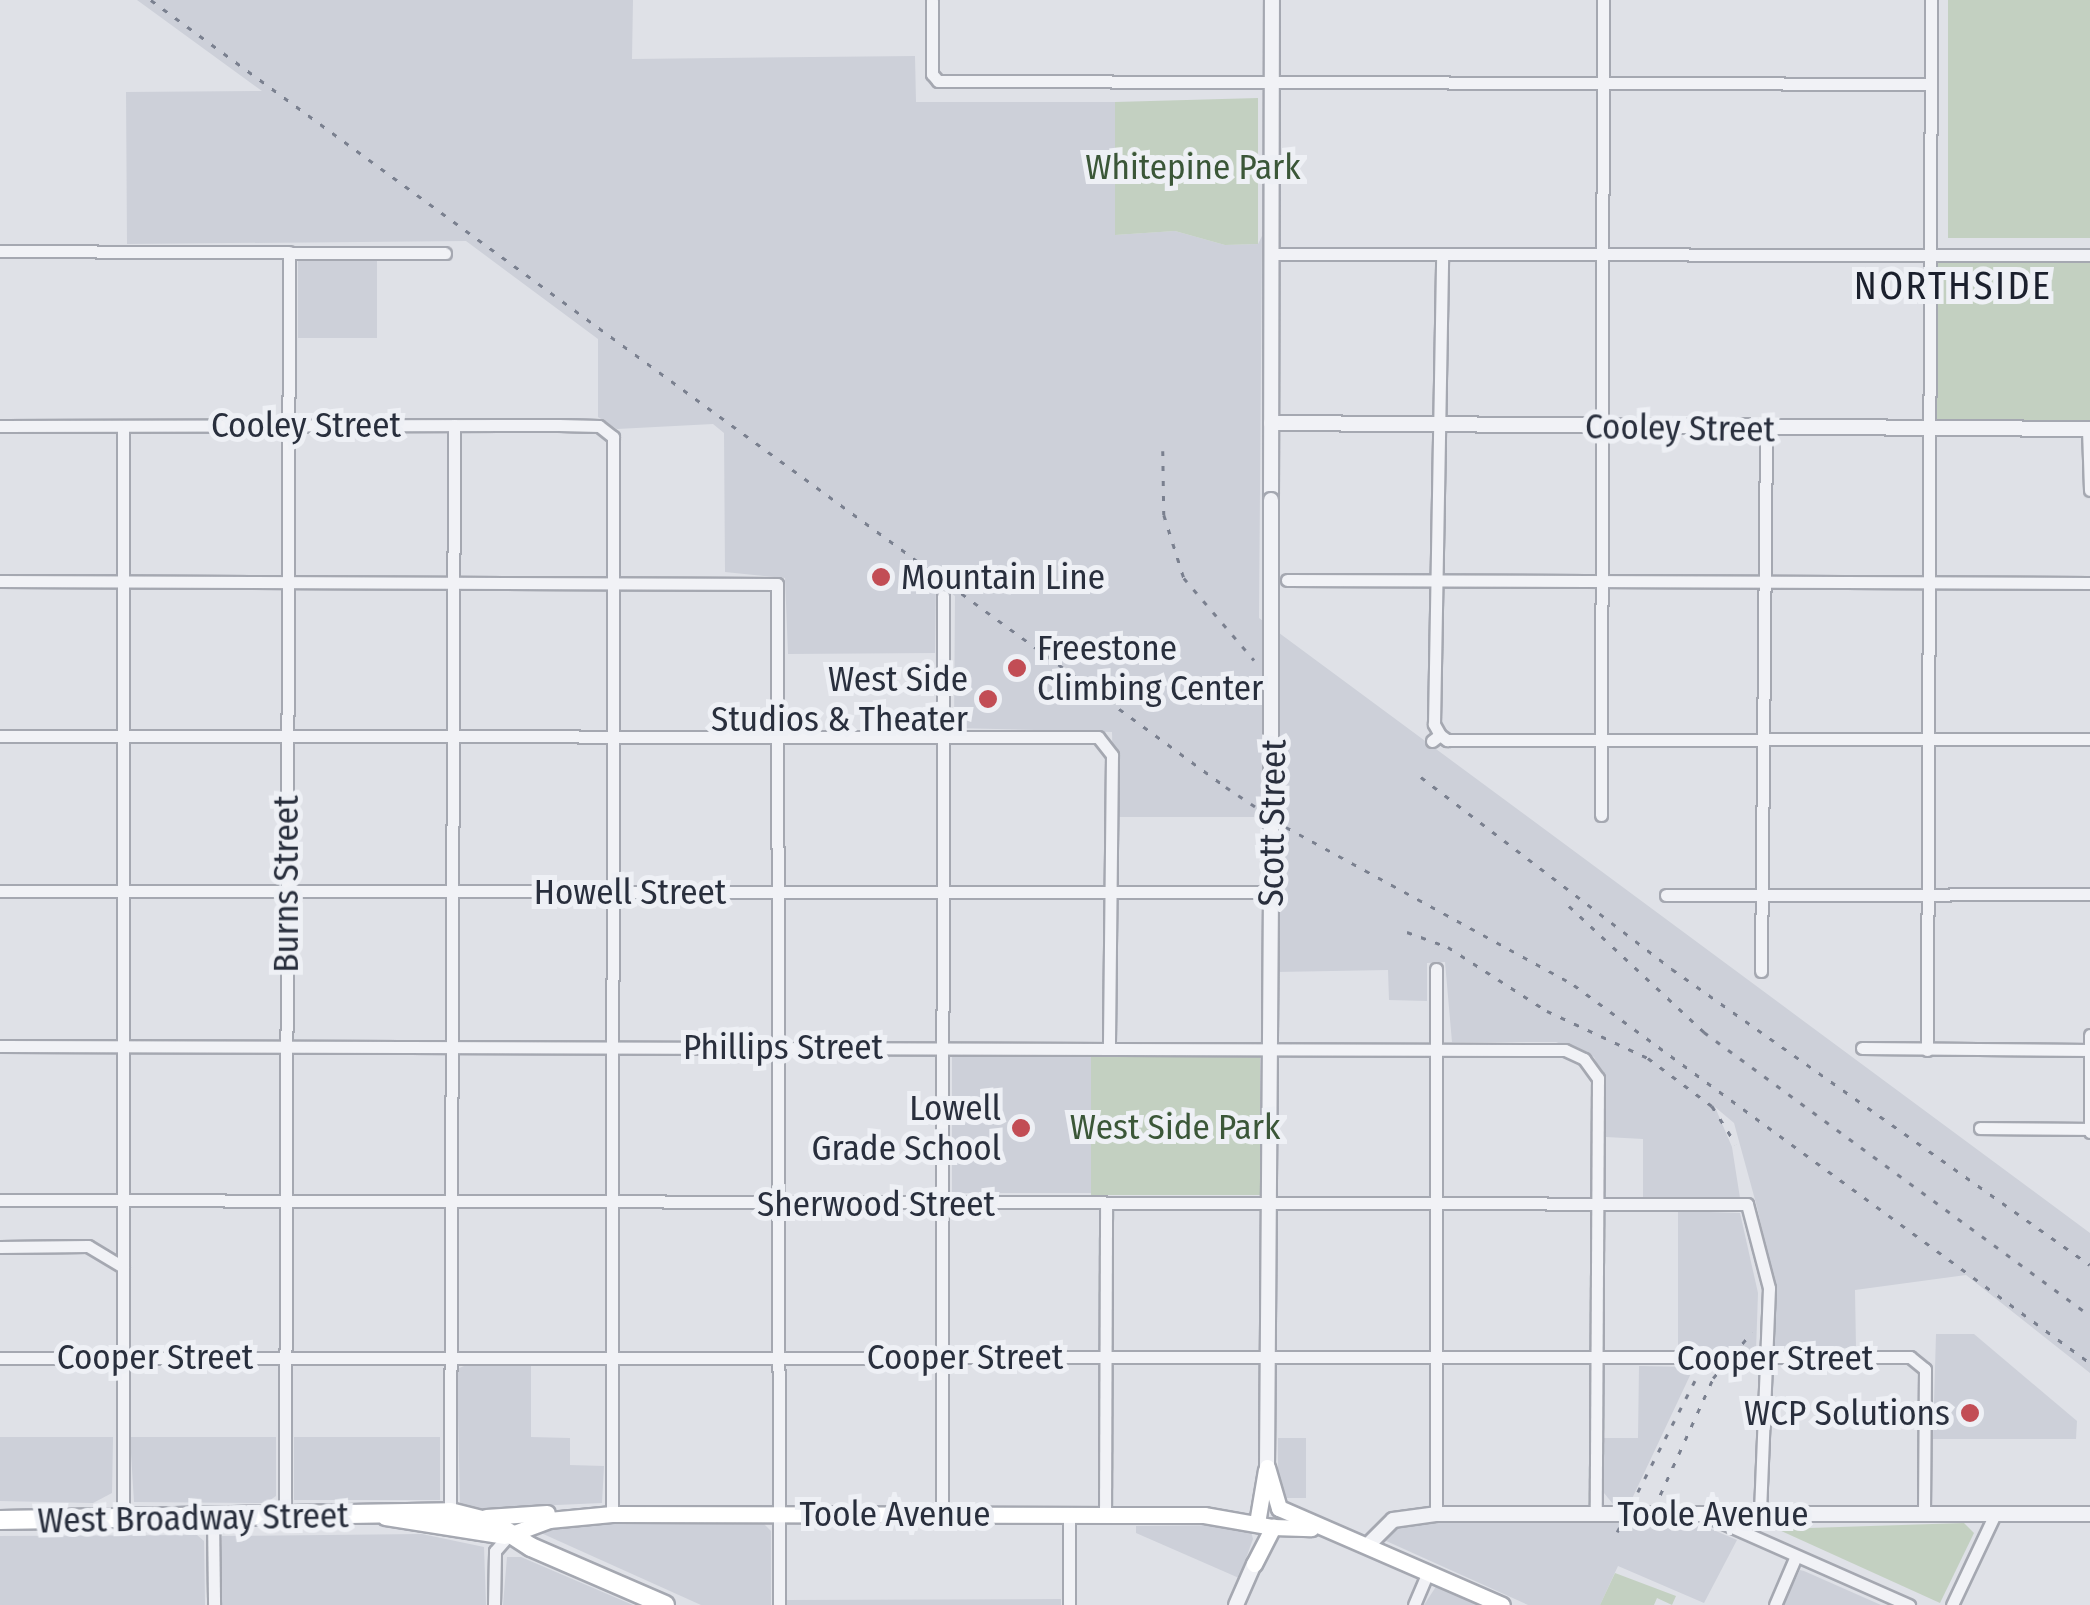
<!DOCTYPE html>
<html>
<head>
<meta charset="utf-8">
<style>
	body { margin:0 }
	#map { position:relative; width:2090px; height:1605px; overflow:hidden; background:#dfe1e7; font-family:"Fira Sans Condensed",sans-serif }
	div>[style] { position:absolute }
	[style*='--x'] { left:calc(var(--x)*1px); top:calc(var(--y)*1px); width:calc(var(--w)*1px); rotate:calc(var(--a)*1deg) }
	.built>* { inset:0; background:#cdd0d9; transform-origin:0 0 }
	.green>* { inset:0; background:#c3d0c1; transform-origin:0 0 }
	.roads { filter:drop-shadow(2px 0 #a5a8b1) drop-shadow(-2px 0 #a5a8b1) drop-shadow(0 2px #a5a8b1) drop-shadow(0 -2px #a5a8b1) }
	.minor>* { height:11px; margin:-5.5px; padding:0 5.5px; transform-origin:5.5px; border-radius:5.5px; background:#f1f2f6 }
	.tertiary>* { height:14px; margin:-7px; padding:0 7px; transform-origin:7px; border-radius:7px; background:#f1f2f6 }
	.secondary>* { height:15px; margin:-7.5px; padding:0 7.5px; transform-origin:7.5px; border-radius:7.5px; background:#fff }
	.primary>* { height:18px; margin:-9px; padding:0 9px; transform-origin:9px; border-radius:9px; background:#fff }
	.rail>* { height:2.5px; margin-top:-1.25px; transform-origin:0; background:repeating-linear-gradient(90deg,#7a808f 0 5px,transparent 0 15px) }
	.bridges { filter:drop-shadow(2px 0 #a5a8b1) drop-shadow(-2px 0 #a5a8b1) drop-shadow(0 2px #a5a8b1) drop-shadow(0 -2px #a5a8b1) }
	.tertiary-bridge>* { height:14px; margin:-7px; padding:0 7px; transform-origin:7px; border-radius:7px; background:#f1f2f6 }
	.dots>* { width:28px; height:28px; translate:-50% -50%; box-sizing:border-box; border:5px solid #eef0f5; border-radius:50% }
	span { translate:-50% -50%; white-space:nowrap; text-align:center; line-height:1.15; -webkit-text-stroke:10px #eef0f5; paint-order:stroke }
	.park-label { font-size:35px; color:#3b5738 }
	.street-label { font-size:35px; color:#292f3d }
	.poi-label { font-size:35px; color:#292f3d }
	.left { translate:0 -50%; text-align:left }
	.right { translate:-100% -50%; text-align:right }
	.neighbourhood-label { font-size:38px; color:#1b202d; letter-spacing:2.5px }
</style>
</head>
<body>
<div id="map">
	<div class="built">
		<i style="clip-path:polygon(137px 0,633px 0,632px 59px,915px 56px,916px 102px,1115px 102px,1115px 235px,1175px 231px,1225px 245px,1258px 244px,1262px 236px,1259px 618px,2090px 1233px,2090px 1373px,1966px 1275px,1855px 1290px,1856px 1348px,1774px 1349px,1775px 1287px,1757px 1207px,1734px 1123px,1715px 1107px,1732px 1147px,1740px 1198px,1643px 1198px,1643px 1139px,1606px 1137px,1603px 1077px,1594px 1057px,1556px 1042px,1452px 1042px,1445px 962px,1427px 963px,1427px 1001px,1389px 1000px,1388px 970px,1276px 972px,1280px 837px,1254px 817px,1114px 817px,1112px 732px,954px 728px,955px 596px,936px 582px,935px 653px,788px 654px,785px 578px,725px 572px,724px 433px,713px 424px,617px 429px,598px 417px,598px 339px,466px 241px,127px 244px,126px 92px,262px 91px)"></i>
		<i style="left:377px;top:259px;width:79px;height:79px;rotate:90deg"></i>
		<i style="left:952px;top:1056px;width:139px;height:137px"></i>
		<i style="clip-path:polygon(1678px 1211px,1740px 1213px,1758px 1293px,1756px 1351px,1678px 1351px)"></i>
		<i style="clip-path:polygon(1936px 1334px,1974px 1334px,2077px 1421px,2076px 1439px,1933px 1439px)"></i>
		<i style="clip-path:polygon(464px 1366px,531px 1366px,531px 1437px,570px 1438px,570px 1465px,604px 1466px,602px 1503px,534px 1506px,509px 1515px,460px 1505px,457px 1369px)"></i>
		<i style="clip-path:polygon(1639px 1366px,1694px 1367px,1630px 1503px,1613px 1504px,1604px 1493px,1604px 1438px,1638px 1438px)"></i>
		<i style="clip-path:polygon(0 1437px,113px 1437px,112px 1493px,93px 1503px,0 1501px)"></i>
		<i style="clip-path:polygon(130px 1437px,276px 1437px,276px 1496px,266px 1503px,134px 1502px)"></i>
		<i style="left:294px;top:1437px;width:146px;height:63px"></i>
		<i style="left:1278px;top:1438px;width:28px;height:60px"></i>
		<i style="clip-path:polygon(1422px 1521px,1697px 1523px,1737px 1540px,1704px 1603px,1618px 1566px,1600px 1605px,1528px 1605px,1384px 1540px,1398px 1525px)"></i>
		<i style="clip-path:polygon(548px 1524px,764px 1524px,771px 1531px,771px 1605px,701px 1605px,541px 1533px)"></i>
		<i style="clip-path:polygon(1239px 1525px,1250px 1528px,1253px 1539px,1239px 1578px,1136px 1533px,1136px 1526px)"></i>
		<i style="clip-path:polygon(422px 1534px,484px 1547px,486px 1605px,220px 1605px,222px 1536px)"></i>
		<i style="clip-path:polygon(197px 1535px,204px 1541px,205px 1605px,0 1605px,0 1536px)"></i>
		<i style="clip-path:polygon(507px 1557px,521px 1557px,633px 1605px,503px 1605px)"></i>
		<i style="clip-path:polygon(1800px 1570px,1804px 1571px,1881px 1605px,1783px 1605px)"></i>
		<i style="clip-path:polygon(1437px 1585px,1441px 1586px,1485px 1605px,1424px 1605px)"></i>
		<i style="clip-path:polygon(1061px 1599px,1061px 1605px,785px 1605px,785px 1600px)"></i>
	</div>
	<div class="green">
		<i style="left:1948px;top:0;width:142px;height:238px"></i>
		<i style="clip-path:polygon(1258px 98px,1258px 244px,1225px 245px,1175px 231px,1115px 235px,1115px 102px)"></i>
		<i style="left:1929px;top:255px;width:161px;height:174px"></i>
		<i style="left:1091px;top:1057px;width:169px;height:138px"></i>
		<i style="clip-path:polygon(1964px 1523px,1974px 1533px,1940px 1603px,1777px 1529px)"></i>
		<i style="clip-path:polygon(1615px 1573px,1676px 1596px,1672px 1605px,1657px 1598px,1654px 1605px,1600px 1605px)"></i>
	</div>
	<div class="roads">
		<div class="minor">
			<i style="--x:932;--y:0;--w:74;--a:90"></i>
			<i style="--x:932;--y:74;--w:9;--a:49"></i>
			<i style="--x:938;--y:81;--w:991;--a:0.17"></i>
			<i style="--x:0;--y:251;--w:445;--a:0.3"></i>
			<i style="--x:1272;--y:254;--w:818;--a:0.07"></i>
			<i style="--x:0;--y:426;--w:559;--a:-0.1"></i>
			<i style="--x:559;--y:425;--w:40;--a:1.4"></i>
			<i style="--x:599;--y:426;--w:18;--a:38"></i>
			<i style="--x:613;--y:437;--w:1077;--a:90.05"></i>
			<i style="--x:2088;--y:429;--w:61;--a:88.1"></i>
			<i style="--x:1287;--y:580;--w:803;--a:0.21"></i>
			<i style="--x:0;--y:581;--w:777;--a:0.22"></i>
			<i style="--x:777;--y:584;--w:1021;--a:89.89"></i>
			<i style="--x:1440;--y:735;--w:13;--a:-119"></i>
			<i style="--x:1434;--y:724;--w:470;--a:-89"></i>
			<i style="--x:0;--y:736;--w:1098;--a:0.05"></i>
			<i style="--x:1098;--y:737;--w:23;--a:52"></i>
			<i style="--x:1112;--y:755;--w:291;--a:90.6"></i>
			<i style="--x:1432;--y:741;--w:10;--a:-37"></i>
			<i style="--x:1440;--y:735;--w:9;--a:36"></i>
			<i style="--x:1447;--y:740;--w:643;--a:-0.09"></i>
			<i style="--x:1601;--y:815;--w:815;--a:-89.86"></i>
			<i style="--x:0;--y:891;--w:1259;--a:0.05"></i>
			<i style="--x:1666;--y:895;--w:424;--a:-0.1"></i>
			<i style="--x:1761;--y:971;--w:542;--a:-89.47"></i>
			<i style="--x:0;--y:1046;--w:1565;--a:0.15"></i>
			<i style="--x:1565;--y:1050;--w:21;--a:25"></i>
			<i style="--x:1584;--y:1059;--w:24;--a:54"></i>
			<i style="--x:1598;--y:1078;--w:436;--a:90.3"></i>
			<i style="--x:1862;--y:1048;--w:228;--a:0.5"></i>
			<i style="--x:1927;--y:1050;--w:1050;--a:-89.78"></i>
			<i style="--x:1980;--y:1128;--w:110;--a:0.5"></i>
			<i style="--x:2090;--y:1132;--w:97;--a:-90"></i>
			<i style="--x:0;--y:1200;--w:1747;--a:0.13"></i>
			<i style="--x:1747;--y:1204;--w:87;--a:75.3"></i>
			<i style="--x:1769;--y:1288;--w:227;--a:92.3"></i>
			<i style="--x:0;--y:1247;--w:88;--a:-0.7"></i>
			<i style="--x:88;--y:1246;--w:41;--a:31"></i>
			<i style="--x:0;--y:1358;--w:1910;--a:-0.03"></i>
			<i style="--x:1910;--y:1357;--w:19;--a:39"></i>
			<i style="--x:1925;--y:1369;--w:145;--a:90.4"></i>
			<i style="--x:450;--y:1512;--w:1087;--a:-89.79"></i>
			<i style="--x:1436;--y:1514;--w:545;--a:-90"></i>
			<i style="--x:942;--y:1515;--w:919;--a:-89.94"></i>
			<i style="--x:1069;--y:1515;--w:90;--a:90"></i>
			<i style="--x:1105;--y:1515;--w:312;--a:-89.8"></i>
			<i style="--x:285;--y:1516;--w:1264;--a:-89.82"></i>
			<i style="--x:1707;--y:1516;--w:221;--a:23.8"></i>
			<i style="--x:213;--y:1517;--w:88;--a:89.3"></i>
			<i style="--x:123;--y:1519;--w:1093;--a:-90"></i>
			<i style="--x:494;--y:1605;--w:54;--a:-88.9"></i>
			<i style="--x:495;--y:1551;--w:21;--a:-49"></i>
			<i style="--x:1414;--y:1605;--w:36;--a:-67"></i>
			<i style="--x:1775;--y:1605;--w:53;--a:-66.8"></i>
			<i style="--x:1952;--y:1605;--w:101;--a:-64.7"></i>
		</div>
		<div class="tertiary">
			<i style="--x:1271;--y:423;--w:819;--a:0.42"></i>
			<i style="--x:1271;--y:500;--w:500;--a:-89.89"></i>
			<i style="--x:1267;--y:1467;--w:570;--a:-89.6"></i>
			<i style="--x:1369;--y:1544;--w:34;--a:-45"></i>
			<i style="--x:1393;--y:1520;--w:43;--a:-7.9"></i>
			<i style="--x:1436;--y:1514;--w:654;--a:0"></i>
			<i style="--x:1236;--y:1605;--w:45;--a:-66.3"></i>
		</div>
		<div class="secondary">
			<i style="--x:1267;--y:1467;--w:43;--a:73.7"></i>
			<i style="--x:1279;--y:1508;--w:243;--a:23.5"></i>
			<i style="--x:486;--y:1517;--w:61;--a:-3.8"></i>
			<i style="--x:1257;--y:1523;--w:54;--a:-80.4"></i>
			<i style="--x:509;--y:1535;--w:43;--a:-20.6"></i>
			<i style="--x:549;--y:1520;--w:63;--a:-5.4"></i>
			<i style="--x:612;--y:1514;--w:592;--a:0.1"></i>
			<i style="--x:1204;--y:1515;--w:70;--a:9.9"></i>
			<i style="--x:1254;--y:1564;--w:42;--a:-62.8"></i>
			<i style="--x:1273;--y:1527;--w:38;--a:2"></i>
		</div>
		<div class="primary">
			<i style="--x:386;--y:1516;--w:120;--a:9.1"></i>
			<i style="--x:0;--y:1520;--w:450;--a:-1"></i>
			<i style="--x:450;--y:1512;--w:45;--a:14"></i>
			<i style="--x:494;--y:1523;--w:44;--a:33"></i>
			<i style="--x:531;--y:1547;--w:146;--a:23.4"></i>
		</div>
	</div>
	<div class="rail">
		<i style="--x:151;--y:0;--w:1332;--a:36.21"></i>
		<i style="--x:1226;--y:787;--w:72;--a:33.7"></i>
		<i style="--x:1286;--y:827;--w:328;--a:28.7"></i>
		<i style="--x:1574;--y:985;--w:640;--a:36.22"></i>
		<i style="--x:1163;--y:451;--w:64;--a:89.1"></i>
		<i style="--x:1164;--y:515;--w:66;--a:72.4"></i>
		<i style="--x:1184;--y:578;--w:108;--a:49.5"></i>
		<i style="--x:1421;--y:777;--w:316;--a:37.4"></i>
		<i style="--x:1672;--y:969;--w:512;--a:35.3"></i>
		<i style="--x:1569;--y:906;--w:185;--a:43"></i>
		<i style="--x:1704;--y:1032;--w:479;--a:36.3"></i>
		<i style="--x:1407;--y:932;--w:44;--a:20.1"></i>
		<i style="--x:1448;--y:947;--w:118;--a:32.9"></i>
		<i style="--x:1547;--y:1011;--w:111;--a:25"></i>
		<i style="--x:1648;--y:1058;--w:80;--a:36.9"></i>
		<i style="--x:1712;--y:1106;--w:45;--a:57.7"></i>
		<i style="--x:1660;--y:1495;--w:128;--a:-65.6"></i>
		<i style="--x:1713;--y:1378;--w:60;--a:-49.7"></i>
		<i style="--x:1617;--y:1532;--w:171;--a:-62.8"></i>
	</div>
	<div class="bridges">
		<div class="tertiary-bridge">
			<i style="--x:1271;--y:897;--w:397;--a:-90"></i>
		</div>
	</div>
	<div class="dots">
		<i style="left:881px;top:577px;background:#c24d55"></i>
		<i style="left:1017px;top:668px;background:#c24d55"></i>
		<i style="left:988px;top:699px;background:#c24d55"></i>
		<i style="left:1021px;top:1128px;background:#c24d55"></i>
		<i style="left:1970px;top:1413px;background:#c24d55"></i>
	</div>
	<div class="park-label">
		<span style="left:1193px;top:167px">Whitepine Park</span>
		<span style="left:1175px;top:1127px">West Side Park</span>
	</div>
	<div class="street-label">
		<span style="left:306px;top:425px">Cooley Street</span>
		<span style="left:1680px;top:428px;rotate:1deg">Cooley Street</span>
		<span style="left:1272px;top:823px;rotate:-89deg">Scott Street</span>
		<span style="left:286px;top:884px;rotate:-90deg">Burns Street</span>
		<span style="left:630px;top:892px">Howell Street</span>
		<span style="left:783px;top:1047px">Phillips Street</span>
		<span style="left:876px;top:1204px">Sherwood Street</span>
		<span style="left:155px;top:1357px">Cooper Street</span>
		<span style="left:965px;top:1357px">Cooper Street</span>
		<span style="left:1775px;top:1358px">Cooper Street</span>
		<span style="left:895px;top:1514px">Toole Avenue</span>
		<span style="left:1713px;top:1514px">Toole Avenue</span>
		<span style="left:193px;top:1518px;rotate:-1deg">West Broadway Street</span>
	</div>
	<div class="poi-label">
		<span class="left" style="left:901px;top:577px">Mountain Line</span>
		<span class="left" style="left:1037px;top:668px">Freestone<br>Climbing Center</span>
		<span class="right" style="left:968px;top:699px">West Side<br>Studios &amp; Theater</span>
		<span class="right" style="left:1001px;top:1128px">Lowell<br>Grade School</span>
		<span class="right" style="left:1950px;top:1413px">WCP Solutions</span>
	</div>
	<div class="neighbourhood-label">
		<span style="left:1953px;top:287px">NORTHSIDE</span>
	</div>
</div>
</body>
</html>
